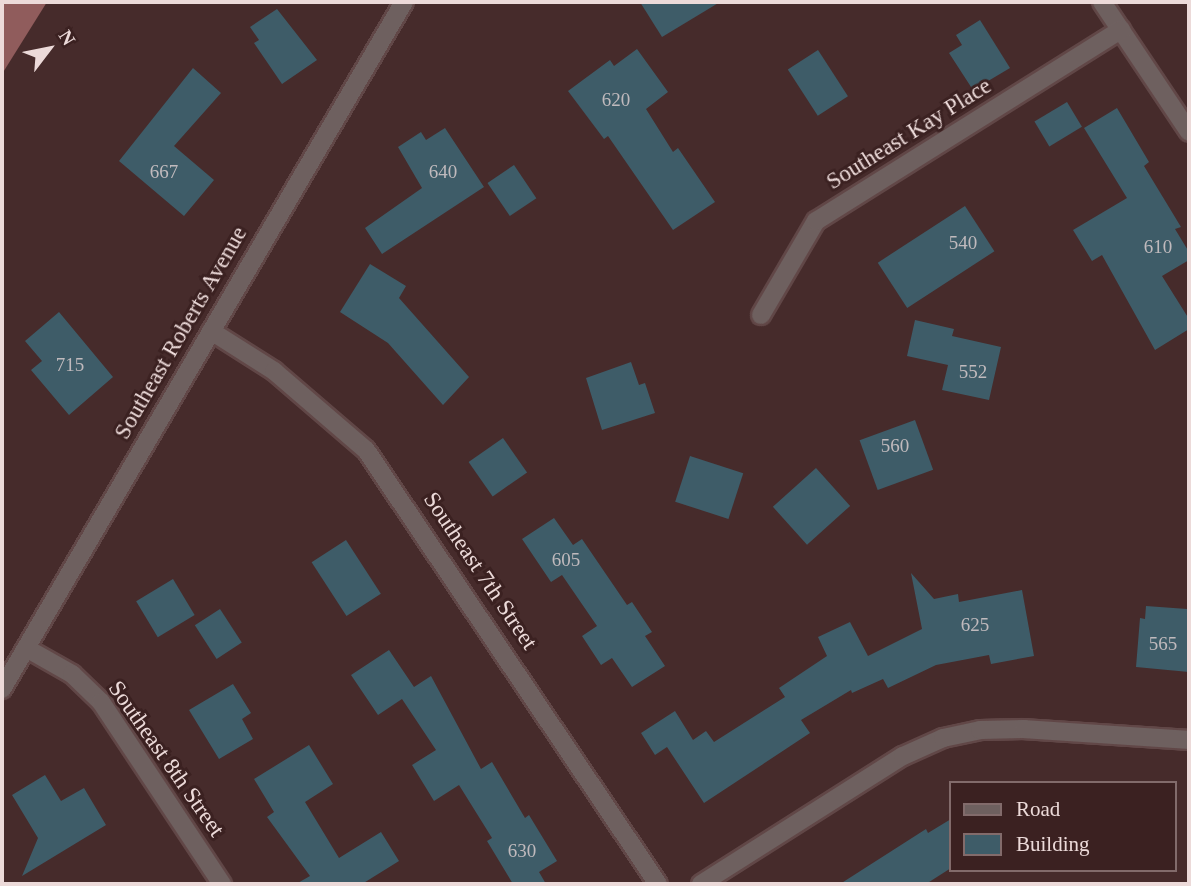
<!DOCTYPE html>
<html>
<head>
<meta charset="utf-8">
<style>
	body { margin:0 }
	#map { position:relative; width:1191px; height:886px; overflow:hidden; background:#462b2b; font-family:"Times New Roman",serif }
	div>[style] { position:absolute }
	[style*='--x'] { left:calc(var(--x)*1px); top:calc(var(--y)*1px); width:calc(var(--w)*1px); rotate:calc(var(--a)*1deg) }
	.forest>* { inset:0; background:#905c5c }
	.building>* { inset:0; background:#3e5c68; transform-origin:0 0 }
	.roads { filter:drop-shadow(2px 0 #614747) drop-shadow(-2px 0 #614747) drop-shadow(0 2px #614747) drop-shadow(0 -2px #614747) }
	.minor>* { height:18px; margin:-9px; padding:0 9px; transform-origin:9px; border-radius:9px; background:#6e605f }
	.tertiary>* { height:18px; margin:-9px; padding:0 9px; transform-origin:9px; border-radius:9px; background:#6e605f }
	span { translate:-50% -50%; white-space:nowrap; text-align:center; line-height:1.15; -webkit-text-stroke:6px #3b2121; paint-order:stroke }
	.number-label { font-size:19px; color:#c0babd }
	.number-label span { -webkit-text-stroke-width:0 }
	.street-label { font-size:23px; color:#ecdad9 }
	.frame { position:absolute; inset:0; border:4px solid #ecdad9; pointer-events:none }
	.legend { position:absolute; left:949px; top:781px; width:228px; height:91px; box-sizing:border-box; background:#3b2121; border:2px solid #826b6b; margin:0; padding:9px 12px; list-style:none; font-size:21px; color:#ecdad9 }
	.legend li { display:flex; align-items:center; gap:14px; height:35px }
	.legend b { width:35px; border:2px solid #826b6b }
	.north { position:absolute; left:14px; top:14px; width:70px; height:70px; -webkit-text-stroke:5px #3b2121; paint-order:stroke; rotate:58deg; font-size:19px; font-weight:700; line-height:28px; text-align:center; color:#ecdad9 }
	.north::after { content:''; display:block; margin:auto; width:24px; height:32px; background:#ecdad9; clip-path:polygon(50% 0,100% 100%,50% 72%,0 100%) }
</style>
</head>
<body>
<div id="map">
	<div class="forest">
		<i style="clip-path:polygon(2px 2px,47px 2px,2px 74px)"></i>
	</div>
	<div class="building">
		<i style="clip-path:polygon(640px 2px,720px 2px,662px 37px)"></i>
		<i style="clip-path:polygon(277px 9px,317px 60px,282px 84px,254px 43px,259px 40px,250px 27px)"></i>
		<i style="clip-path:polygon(980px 20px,1010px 68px,973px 90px,949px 53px,962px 45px,956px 35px)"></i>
		<i style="clip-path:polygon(637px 49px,668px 92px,646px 109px,673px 152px,678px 148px,715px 202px,673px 230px,608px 136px,604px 139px,568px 91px,610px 60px,614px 66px)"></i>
		<i style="left:818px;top:50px;width:55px;height:36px;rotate:57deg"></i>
		<i style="clip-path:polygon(193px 68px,221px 93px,174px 146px,214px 180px,184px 216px,119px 161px)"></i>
		<i style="left:1067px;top:102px;width:29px;height:38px;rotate:59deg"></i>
		<i style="clip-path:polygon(1117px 108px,1149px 162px,1144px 166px,1181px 227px,1175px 229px,1189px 252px,1189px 260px,1162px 276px,1189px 319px,1189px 329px,1155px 350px,1102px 255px,1092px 261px,1073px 230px,1127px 198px,1084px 128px)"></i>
		<i style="clip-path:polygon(445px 128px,484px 187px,382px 254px,365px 228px,422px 188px,398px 147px,421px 132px,426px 140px)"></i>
		<i style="left:514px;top:165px;width:40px;height:32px;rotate:56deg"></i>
		<i style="left:965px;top:206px;width:54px;height:104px;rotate:57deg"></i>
		<i style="clip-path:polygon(370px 264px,406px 286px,399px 298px,469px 377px,443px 405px,388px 343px,340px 312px)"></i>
		<i style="clip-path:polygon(59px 312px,113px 377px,69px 415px,31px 370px,42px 361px,25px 341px)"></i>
		<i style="clip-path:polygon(915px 320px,954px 329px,952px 336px,1001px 347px,989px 400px,942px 390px,948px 365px,907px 356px)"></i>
		<i style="clip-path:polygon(631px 362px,639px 385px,645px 383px,655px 413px,602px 430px,586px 378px)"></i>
		<i style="left:915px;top:420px;width:53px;height:59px;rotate:70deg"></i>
		<i style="left:503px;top:438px;width:42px;height:42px;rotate:55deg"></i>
		<i style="left:690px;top:456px;width:56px;height:48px;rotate:18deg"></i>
		<i style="left:816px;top:468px;width:51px;height:58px;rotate:48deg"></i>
		<i style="clip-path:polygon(554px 518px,573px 545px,582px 539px,627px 605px,632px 602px,652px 632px,645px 636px,665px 666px,632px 687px,612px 658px,601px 665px,582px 636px,597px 626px,562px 575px,551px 582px,522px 539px)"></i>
		<i style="left:346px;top:540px;width:64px;height:41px;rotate:57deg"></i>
		<i style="clip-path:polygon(911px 573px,934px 599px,958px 594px,959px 602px,1022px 590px,1034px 656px,991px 664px,989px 655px,936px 665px,888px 688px,883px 679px,852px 693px,851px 690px,801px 720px,810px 733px,704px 803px,667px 747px,655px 755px,641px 733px,675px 711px,693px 740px,706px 731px,714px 742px,785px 697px,779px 688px,827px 656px,818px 637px,850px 622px,868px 656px,922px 629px)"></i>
		<i style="left:173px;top:579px;width:42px;height:43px;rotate:59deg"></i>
		<i style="clip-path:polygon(1146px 606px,1187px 609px,1189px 672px,1136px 667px,1140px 618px,1145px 619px)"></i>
		<i style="left:220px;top:609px;width:40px;height:30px;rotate:57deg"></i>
		<i style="clip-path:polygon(389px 650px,414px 687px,431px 676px,481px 769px,492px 762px,525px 818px,529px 815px,557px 861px,539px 872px,546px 884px,513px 884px,487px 841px,492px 838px,459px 785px,434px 801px,412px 765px,436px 750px,402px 699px,378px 715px,351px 675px)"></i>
		<i style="clip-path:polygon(233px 684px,251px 713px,242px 719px,253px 739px,219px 759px,189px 710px)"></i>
		<i style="clip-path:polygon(309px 745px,333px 784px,305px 802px,339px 858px,381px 832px,399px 861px,362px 884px,296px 884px,310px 876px,267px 817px,274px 812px,254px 779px)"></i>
		<i style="clip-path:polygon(45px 775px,61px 801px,84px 788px,106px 825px,22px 876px,38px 838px,12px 795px)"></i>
		<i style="clip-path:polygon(951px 819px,951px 868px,926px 884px,840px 884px,926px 829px,928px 833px)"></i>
	</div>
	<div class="roads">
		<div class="minor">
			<i style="--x:1102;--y:2;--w:156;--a:56.2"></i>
			<i style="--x:761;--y:315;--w:109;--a:-59.7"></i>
			<i style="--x:816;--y:221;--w:360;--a:-32.1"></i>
			<i style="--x:211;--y:331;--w:75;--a:32.4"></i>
			<i style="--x:274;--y:371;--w:121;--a:40.7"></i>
			<i style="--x:366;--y:450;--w:523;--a:56.07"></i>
			<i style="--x:26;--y:648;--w:53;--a:29.5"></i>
			<i style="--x:72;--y:674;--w:40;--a:44"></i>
			<i style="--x:101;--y:702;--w:219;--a:56.4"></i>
			<i style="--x:701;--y:884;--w:239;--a:-32.4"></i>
			<i style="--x:903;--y:756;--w:44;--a:-24.2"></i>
			<i style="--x:943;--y:738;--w:38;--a:-12"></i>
			<i style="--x:980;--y:730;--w:44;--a:-1.3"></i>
			<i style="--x:1024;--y:729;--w:165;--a:3.8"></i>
		</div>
		<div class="tertiary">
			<i style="--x:2;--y:689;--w:796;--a:-59.67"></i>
		</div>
	</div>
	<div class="number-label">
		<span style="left:616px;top:100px">620</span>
		<span style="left:164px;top:172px">667</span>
		<span style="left:443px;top:172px">640</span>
		<span style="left:963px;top:243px">540</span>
		<span style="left:1158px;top:247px">610</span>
		<span style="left:70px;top:365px">715</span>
		<span style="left:973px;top:372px">552</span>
		<span style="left:895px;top:446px">560</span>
		<span style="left:566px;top:560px">605</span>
		<span style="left:975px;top:625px">625</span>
		<span style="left:1163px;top:644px">565</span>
		<span style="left:522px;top:851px">630</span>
	</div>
	<div class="street-label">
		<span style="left:909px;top:134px;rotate:-32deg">Southeast Kay Place</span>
		<span style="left:181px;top:333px;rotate:-60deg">Southeast Roberts Avenue</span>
		<span style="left:480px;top:571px;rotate:56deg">Southeast 7th Street</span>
		<span style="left:166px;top:759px;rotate:55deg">Southeast 8th Street</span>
	</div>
	<div class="frame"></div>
	<ul class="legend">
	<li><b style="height:9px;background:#6e605f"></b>Road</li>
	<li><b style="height:19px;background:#3e5c68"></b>Building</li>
	</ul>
	<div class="north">N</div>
</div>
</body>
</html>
